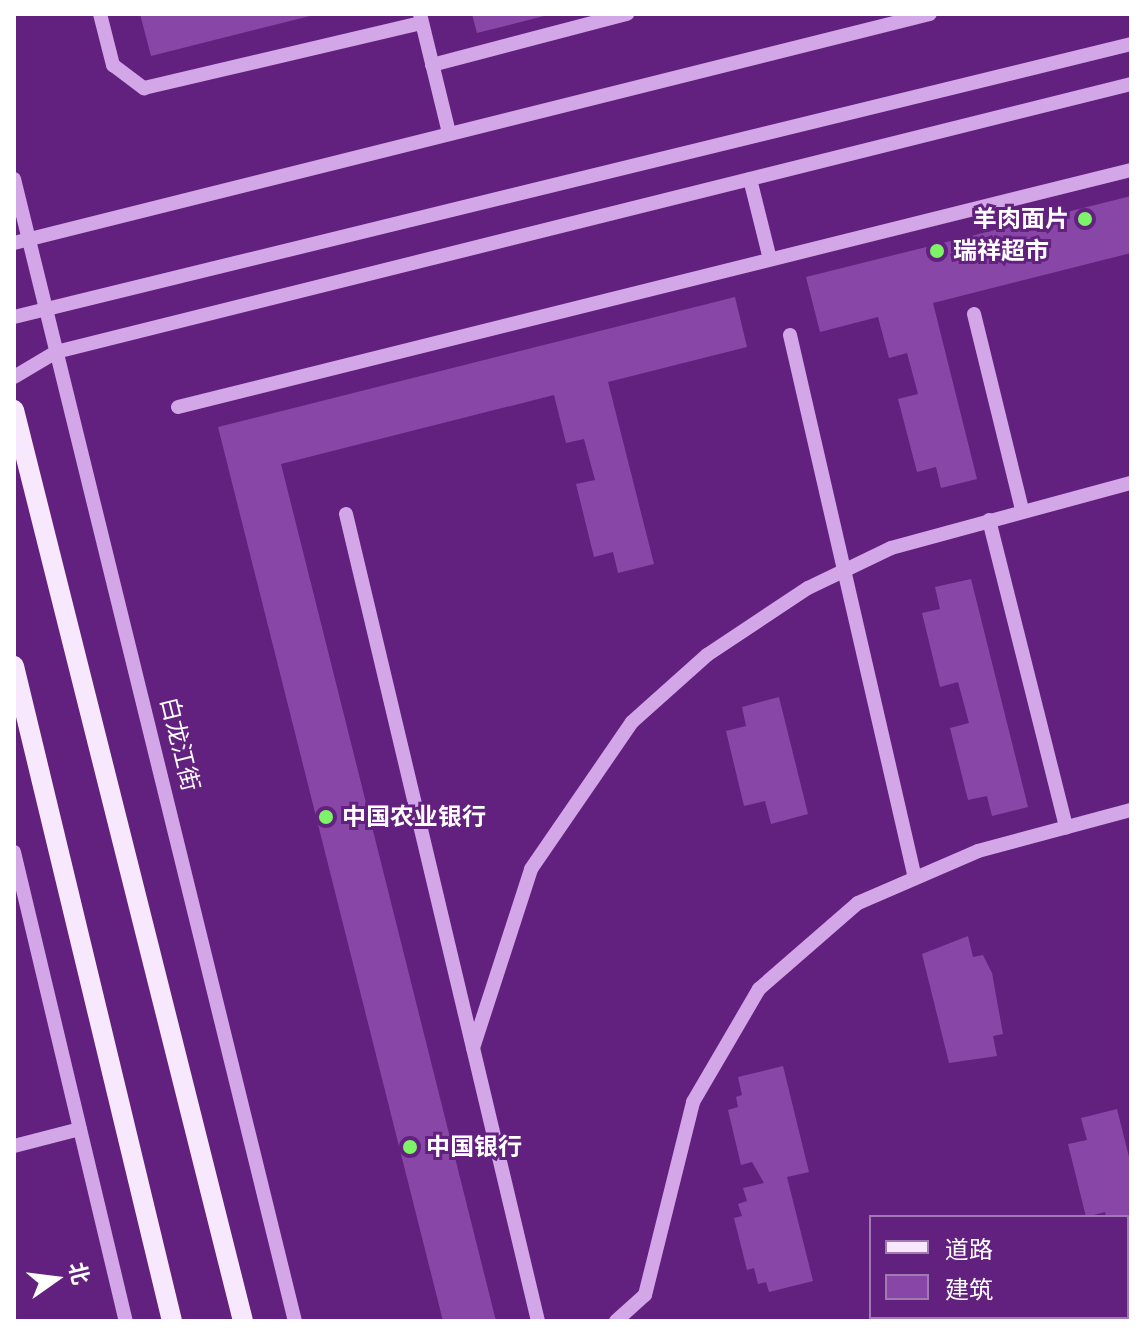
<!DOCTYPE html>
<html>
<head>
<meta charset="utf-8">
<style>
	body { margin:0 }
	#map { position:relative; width:1145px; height:1335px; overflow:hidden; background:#63217f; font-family:"PT Sans","Noto Sans SC",sans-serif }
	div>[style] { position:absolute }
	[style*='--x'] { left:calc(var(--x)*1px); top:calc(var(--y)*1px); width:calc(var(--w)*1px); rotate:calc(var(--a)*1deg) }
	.building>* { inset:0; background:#8846a6 }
	.minor>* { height:14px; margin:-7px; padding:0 7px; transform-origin:7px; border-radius:7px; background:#d3a6e7 }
	.major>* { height:20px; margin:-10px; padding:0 10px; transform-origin:10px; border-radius:10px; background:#f8e8fd }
	.dots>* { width:22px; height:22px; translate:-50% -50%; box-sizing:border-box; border:4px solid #63217f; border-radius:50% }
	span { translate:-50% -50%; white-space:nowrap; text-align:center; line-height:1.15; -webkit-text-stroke:6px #63217f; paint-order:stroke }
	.poi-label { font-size:24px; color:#fff; font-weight:700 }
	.right { translate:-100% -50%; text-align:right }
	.left { translate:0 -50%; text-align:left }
	.street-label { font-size:24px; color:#fff }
	.frame { position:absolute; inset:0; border:16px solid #fff; pointer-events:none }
	.legend { position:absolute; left:869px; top:1215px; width:260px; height:104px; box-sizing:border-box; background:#63217f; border:2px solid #a17ab2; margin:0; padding:10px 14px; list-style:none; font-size:24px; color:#fff }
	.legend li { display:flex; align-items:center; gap:16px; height:40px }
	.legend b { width:40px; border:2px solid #a17ab2 }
	.north { position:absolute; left:16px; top:1239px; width:80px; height:80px; -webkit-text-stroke:6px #63217f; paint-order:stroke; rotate:76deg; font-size:22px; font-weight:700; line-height:32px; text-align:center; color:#fff }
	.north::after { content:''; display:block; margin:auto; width:28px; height:36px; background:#fff; clip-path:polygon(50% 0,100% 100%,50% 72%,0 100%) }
</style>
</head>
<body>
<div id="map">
	<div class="building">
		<i style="clip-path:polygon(140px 14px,314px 14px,314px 15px,151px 56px)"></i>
		<i style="clip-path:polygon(472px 14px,548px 14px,548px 15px,477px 33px)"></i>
		<i style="clip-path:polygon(1131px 196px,1131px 253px,933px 303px,977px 479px,941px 488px,936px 467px,917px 472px,898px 399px,918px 394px,907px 353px,889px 358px,878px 317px,820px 332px,806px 277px)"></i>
		<i style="clip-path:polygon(735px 297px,747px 347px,608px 382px,654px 564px,618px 573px,613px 552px,594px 557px,576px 484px,595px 480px,584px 439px,566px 443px,554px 395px,281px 464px,496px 1321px,443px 1321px,218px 427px)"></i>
		<i style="clip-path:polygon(971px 579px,1028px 807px,992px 816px,987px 796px,968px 800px,950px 728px,969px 723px,958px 682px,940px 687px,922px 613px,940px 609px,935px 587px)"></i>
		<i style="clip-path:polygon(779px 697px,808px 814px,771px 824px,765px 801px,744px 806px,726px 731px,746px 726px,742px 707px)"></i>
		<i style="clip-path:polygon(968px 936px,973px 957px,983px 955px,992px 973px,1003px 1034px,993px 1036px,997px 1056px,949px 1063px,922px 954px)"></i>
		<i style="clip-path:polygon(783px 1066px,809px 1172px,787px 1177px,813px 1281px,769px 1292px,766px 1282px,758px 1284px,754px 1268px,747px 1270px,734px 1218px,742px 1216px,738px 1204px,747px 1201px,743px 1188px,764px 1183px,752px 1162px,741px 1165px,728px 1110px,738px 1107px,736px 1097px,742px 1095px,738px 1077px)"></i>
		<i style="clip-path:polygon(1117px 1109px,1131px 1165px,1131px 1321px,1111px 1317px,1127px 1317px,1127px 1217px,1106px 1217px,1105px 1212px,1086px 1217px,1068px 1144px,1087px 1140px,1081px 1118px)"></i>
	</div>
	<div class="minor">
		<i style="--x:100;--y:14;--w:53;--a:75.7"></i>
		<i style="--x:113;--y:65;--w:39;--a:37"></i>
		<i style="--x:144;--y:88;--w:285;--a:-13.2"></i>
		<i style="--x:420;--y:14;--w:122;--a:76.3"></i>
		<i style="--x:432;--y:65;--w:202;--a:-14.7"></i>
		<i style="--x:14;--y:179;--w:1176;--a:76.18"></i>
		<i style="--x:750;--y:179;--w:82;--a:76"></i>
		<i style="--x:14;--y:243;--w:944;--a:-14.04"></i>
		<i style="--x:974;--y:314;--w:202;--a:76.2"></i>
		<i style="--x:14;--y:317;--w:1150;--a:-13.73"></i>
		<i style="--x:790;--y:335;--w:557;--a:77.04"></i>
		<i style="--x:14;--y:377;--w:49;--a:-30.8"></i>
		<i style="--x:56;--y:352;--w:1108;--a:-14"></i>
		<i style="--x:178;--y:407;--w:982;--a:-13.97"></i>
		<i style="--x:346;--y:514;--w:830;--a:76.62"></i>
		<i style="--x:989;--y:520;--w:317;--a:75.9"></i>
		<i style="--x:14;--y:852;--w:482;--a:76.6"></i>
		<i style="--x:473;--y:1048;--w:188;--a:-72"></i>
		<i style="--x:531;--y:869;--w:178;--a:-55.5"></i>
		<i style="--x:632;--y:722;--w:101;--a:-41.8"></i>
		<i style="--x:707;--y:655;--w:121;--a:-33.6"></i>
		<i style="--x:808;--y:588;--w:92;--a:-25.7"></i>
		<i style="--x:891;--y:548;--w:249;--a:-15.2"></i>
		<i style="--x:14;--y:1146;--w:68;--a:-14.4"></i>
		<i style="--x:616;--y:1321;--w:39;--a:-42"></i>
		<i style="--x:645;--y:1295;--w:199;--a:-76"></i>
		<i style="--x:693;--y:1102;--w:131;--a:-59.7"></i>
		<i style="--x:759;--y:989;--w:131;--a:-41"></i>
		<i style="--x:858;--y:903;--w:131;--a:-23.4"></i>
		<i style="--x:978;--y:851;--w:158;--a:-15"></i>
	</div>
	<div class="major">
		<i style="--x:14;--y:410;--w:939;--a:75.89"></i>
		<i style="--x:14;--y:666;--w:674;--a:76.44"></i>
	</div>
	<div class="dots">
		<i style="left:1085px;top:219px;background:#7df368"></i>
		<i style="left:937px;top:251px;background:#7df368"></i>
		<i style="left:326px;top:817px;background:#7df368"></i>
		<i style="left:410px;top:1147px;background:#7df368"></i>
	</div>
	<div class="poi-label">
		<span class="right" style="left:1069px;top:219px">羊肉面片</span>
		<span class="left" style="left:953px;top:251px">瑞祥超市</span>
		<span class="left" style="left:342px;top:817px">中国农业银行</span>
		<span class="left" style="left:426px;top:1147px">中国银行</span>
	</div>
	<div class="street-label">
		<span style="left:180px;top:744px;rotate:76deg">白龙江街</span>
	</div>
	<div class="frame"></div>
	<ul class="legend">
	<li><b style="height:10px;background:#f8e8fd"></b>道路</li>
	<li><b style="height:22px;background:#8846a6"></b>建筑</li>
	</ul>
	<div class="north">北</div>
</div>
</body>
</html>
